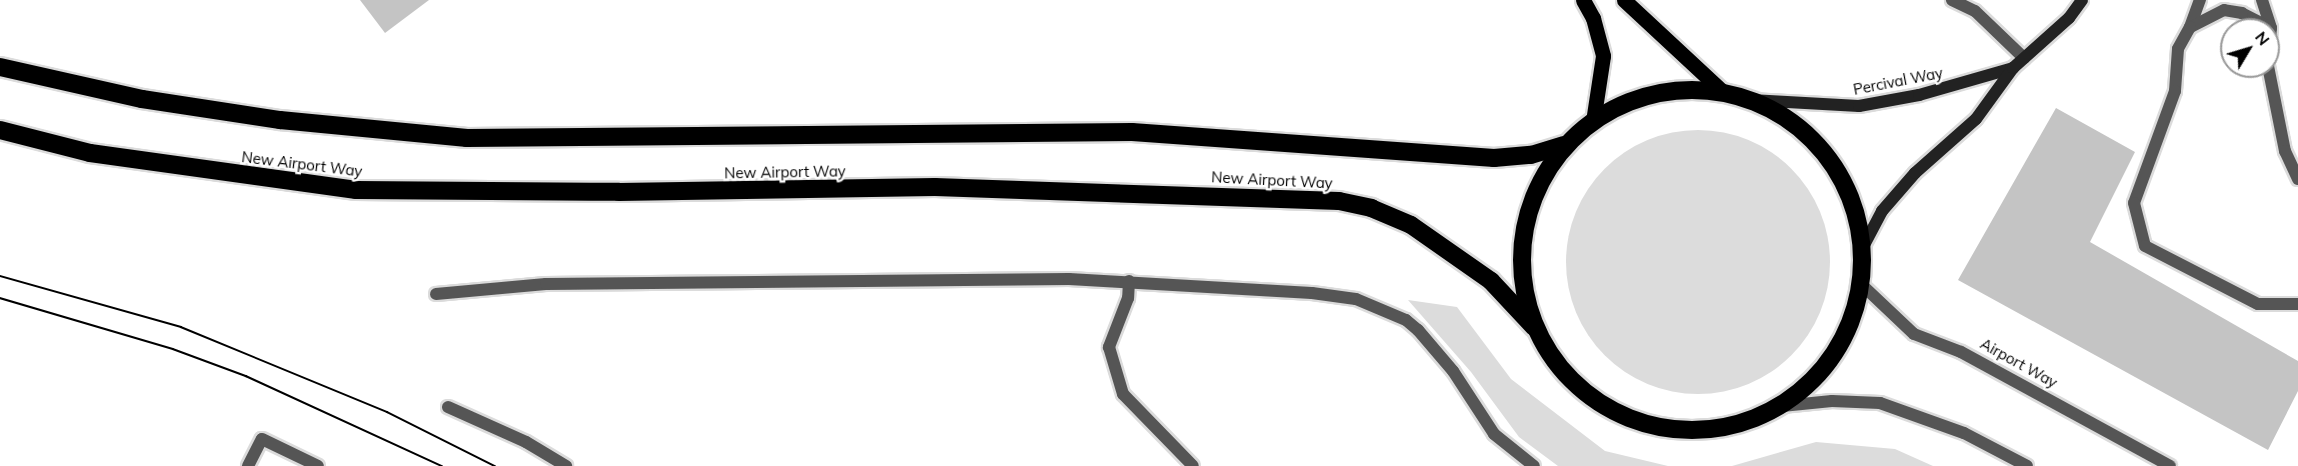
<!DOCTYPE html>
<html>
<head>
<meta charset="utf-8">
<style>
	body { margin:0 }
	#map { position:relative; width:2298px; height:466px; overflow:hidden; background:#fff; font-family:Mulish,sans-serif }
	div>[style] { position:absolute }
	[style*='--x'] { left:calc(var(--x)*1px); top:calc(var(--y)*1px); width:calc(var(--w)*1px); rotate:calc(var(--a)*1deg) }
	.green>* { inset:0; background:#dcdcdc }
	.round { border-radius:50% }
	.building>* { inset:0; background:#c4c4c4 }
	.roads { filter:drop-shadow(2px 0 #dbdbdb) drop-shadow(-2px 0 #dbdbdb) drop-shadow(0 2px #dbdbdb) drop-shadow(0 -2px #dbdbdb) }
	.lane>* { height:12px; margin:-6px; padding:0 6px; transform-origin:6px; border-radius:6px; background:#555 }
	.street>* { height:12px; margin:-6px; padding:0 6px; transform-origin:6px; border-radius:6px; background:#555 }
	.secondary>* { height:12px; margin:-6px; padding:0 6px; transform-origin:6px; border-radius:6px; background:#222 }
	.primary>* { height:15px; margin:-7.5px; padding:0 7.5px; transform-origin:7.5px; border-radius:7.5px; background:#000 }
	.highway>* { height:18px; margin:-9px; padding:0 9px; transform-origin:9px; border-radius:9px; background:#000 }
	.highway>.ring { margin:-9px; padding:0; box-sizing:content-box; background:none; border:18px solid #000; border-radius:50% }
	.tram>* { height:1.5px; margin:-0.75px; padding:0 0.75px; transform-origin:0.75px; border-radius:0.75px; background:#000 }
	span { translate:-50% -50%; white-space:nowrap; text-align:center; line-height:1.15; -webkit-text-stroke:4.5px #fff; paint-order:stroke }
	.street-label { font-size:15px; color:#000 }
	.north { position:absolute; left:2220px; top:18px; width:60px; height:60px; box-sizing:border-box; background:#fff; border:2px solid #999; border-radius:50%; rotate:52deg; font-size:16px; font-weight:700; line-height:24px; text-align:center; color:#000 }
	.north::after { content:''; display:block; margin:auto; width:21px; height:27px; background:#000; clip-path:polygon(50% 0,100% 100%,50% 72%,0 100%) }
</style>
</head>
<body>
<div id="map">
	<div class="green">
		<i class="round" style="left:1566px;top:130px;width:264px;height:264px"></i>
		<i style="clip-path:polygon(1408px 300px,1457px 307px,1511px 379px,1605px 451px,1668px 466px,1558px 466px,1519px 437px,1471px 372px)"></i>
		<i style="clip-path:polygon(1816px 442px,1895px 449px,1933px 466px,1732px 466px)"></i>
	</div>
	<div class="building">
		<i style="clip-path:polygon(360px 0,429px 0,385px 33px)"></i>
		<i style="clip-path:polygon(2056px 108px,2135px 152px,2090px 242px,2298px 361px,2298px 391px,2268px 450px,1958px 280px)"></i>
	</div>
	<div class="roads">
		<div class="lane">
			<i style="--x:2262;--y:0;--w:29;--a:72"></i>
			<i style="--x:2271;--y:28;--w:33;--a:95"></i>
			<i style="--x:2190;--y:27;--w:29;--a:-70"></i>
			<i style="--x:2271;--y:28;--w:33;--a:-153"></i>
			<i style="--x:2242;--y:13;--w:18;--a:-171"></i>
			<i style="--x:2224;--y:10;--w:38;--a:153"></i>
			<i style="--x:2190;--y:27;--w:25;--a:119"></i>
			<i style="--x:2178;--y:49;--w:42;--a:94.1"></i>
			<i style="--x:2175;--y:91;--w:119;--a:110.1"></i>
			<i style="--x:2134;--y:203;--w:44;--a:75.7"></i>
			<i style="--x:2145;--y:246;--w:127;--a:27.2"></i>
			<i style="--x:2258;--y:304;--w:40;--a:0"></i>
			<i style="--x:2268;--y:66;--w:87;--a:78.7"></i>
			<i style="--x:2285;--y:151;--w:31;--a:65"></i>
			<i style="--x:1129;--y:281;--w:17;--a:93"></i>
			<i style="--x:1128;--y:298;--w:53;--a:111.2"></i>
			<i style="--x:1109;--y:347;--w:49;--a:73.4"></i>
			<i style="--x:1123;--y:394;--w:100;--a:45.8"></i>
			<i style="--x:436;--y:294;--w:110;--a:-5.2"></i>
			<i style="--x:546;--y:284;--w:523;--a:-0.55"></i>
			<i style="--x:1069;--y:279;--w:243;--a:3.3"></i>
			<i style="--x:1312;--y:293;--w:44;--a:7.8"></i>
			<i style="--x:1356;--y:299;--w:54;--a:22.8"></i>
			<i style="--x:1406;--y:320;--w:16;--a:40"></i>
			<i style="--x:1418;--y:330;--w:54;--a:49.5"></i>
			<i style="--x:1453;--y:371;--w:75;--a:56.9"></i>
			<i style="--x:1494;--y:434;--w:51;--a:38.7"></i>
			<i style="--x:448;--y:407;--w:85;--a:24.2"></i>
			<i style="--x:526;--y:442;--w:47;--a:31"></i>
			<i style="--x:248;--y:466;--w:30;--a:-63"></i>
			<i style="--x:262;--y:439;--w:62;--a:25.7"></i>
		</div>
		<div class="street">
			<i style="--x:1952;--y:0;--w:25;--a:26"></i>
			<i style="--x:1975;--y:11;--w:68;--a:43.8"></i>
			<i style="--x:1860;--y:283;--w:74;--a:43.4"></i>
			<i style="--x:1914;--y:334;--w:50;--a:21"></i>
			<i style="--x:1961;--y:352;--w:238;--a:28.6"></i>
			<i style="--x:1782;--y:406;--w:50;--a:-5.7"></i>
			<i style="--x:1832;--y:401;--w:48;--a:2.4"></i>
			<i style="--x:1880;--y:403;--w:89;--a:19.7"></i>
			<i style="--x:1964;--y:433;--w:71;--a:27.6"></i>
		</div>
		<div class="secondary">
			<i style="--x:1751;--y:100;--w:108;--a:3.2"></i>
			<i style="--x:1859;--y:106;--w:61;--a:-10.4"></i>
			<i style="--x:1919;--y:95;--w:98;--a:-16"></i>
			<i style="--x:1862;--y:249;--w:43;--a:-62.2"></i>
			<i style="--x:1882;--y:211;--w:50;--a:-49"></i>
			<i style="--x:1915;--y:173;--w:81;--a:-41.5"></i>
			<i style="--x:1976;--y:119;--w:63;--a:-54"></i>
			<i style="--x:2013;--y:68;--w:75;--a:-41.8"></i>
			<i style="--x:2069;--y:18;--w:22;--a:-54"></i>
		</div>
		<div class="primary">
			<i style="--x:1583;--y:0;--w:21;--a:61"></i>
			<i style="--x:1593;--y:18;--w:39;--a:75"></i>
			<i style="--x:1603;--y:56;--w:66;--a:98.7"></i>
			<i style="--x:1624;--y:0;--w:137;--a:42.9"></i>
		</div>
		<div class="highway">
			<i style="--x:0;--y:67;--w:146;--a:12.7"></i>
			<i style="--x:142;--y:99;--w:140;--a:8.7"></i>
			<i style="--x:280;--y:120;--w:188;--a:5.5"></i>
			<i style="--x:467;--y:138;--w:665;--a:-0.52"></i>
			<i style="--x:1132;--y:132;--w:363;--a:4.1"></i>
			<i style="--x:1494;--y:158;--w:37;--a:-5"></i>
			<i style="--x:1531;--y:155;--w:34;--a:-17"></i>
			<i class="ring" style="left:1522px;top:90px;width:322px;height:322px"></i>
			<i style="--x:0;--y:130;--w:93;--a:14.3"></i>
			<i style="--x:90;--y:153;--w:269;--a:7.9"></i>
			<i style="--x:356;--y:190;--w:263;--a:0.4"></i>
			<i style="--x:619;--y:192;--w:316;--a:-0.9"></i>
			<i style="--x:935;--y:187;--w:404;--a:2"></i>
			<i style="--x:1339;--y:201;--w:33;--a:12"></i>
			<i style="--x:1371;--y:208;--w:43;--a:23"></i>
			<i style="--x:1411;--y:225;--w:98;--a:35"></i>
			<i style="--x:1491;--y:281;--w:63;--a:46.9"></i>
		</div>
	</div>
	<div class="tram">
		<i style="--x:0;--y:276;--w:188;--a:15.7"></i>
		<i style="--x:181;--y:327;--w:223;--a:22.4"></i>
		<i style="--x:387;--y:412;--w:121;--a:26.6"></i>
		<i style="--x:0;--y:298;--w:180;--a:16.4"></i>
		<i style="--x:173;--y:349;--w:78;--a:20.3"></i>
		<i style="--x:246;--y:376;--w:216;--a:24.7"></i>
	</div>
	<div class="street-label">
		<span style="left:1898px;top:81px;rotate:-11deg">Percival Way</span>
		<span style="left:302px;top:164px;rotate:7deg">New Airport Way</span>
		<span style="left:785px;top:172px;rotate:-1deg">New Airport Way</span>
		<span style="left:1272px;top:180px;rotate:3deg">New Airport Way</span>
		<span style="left:2019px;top:363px;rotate:29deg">Airport Way</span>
	</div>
	<div class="north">N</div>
</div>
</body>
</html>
